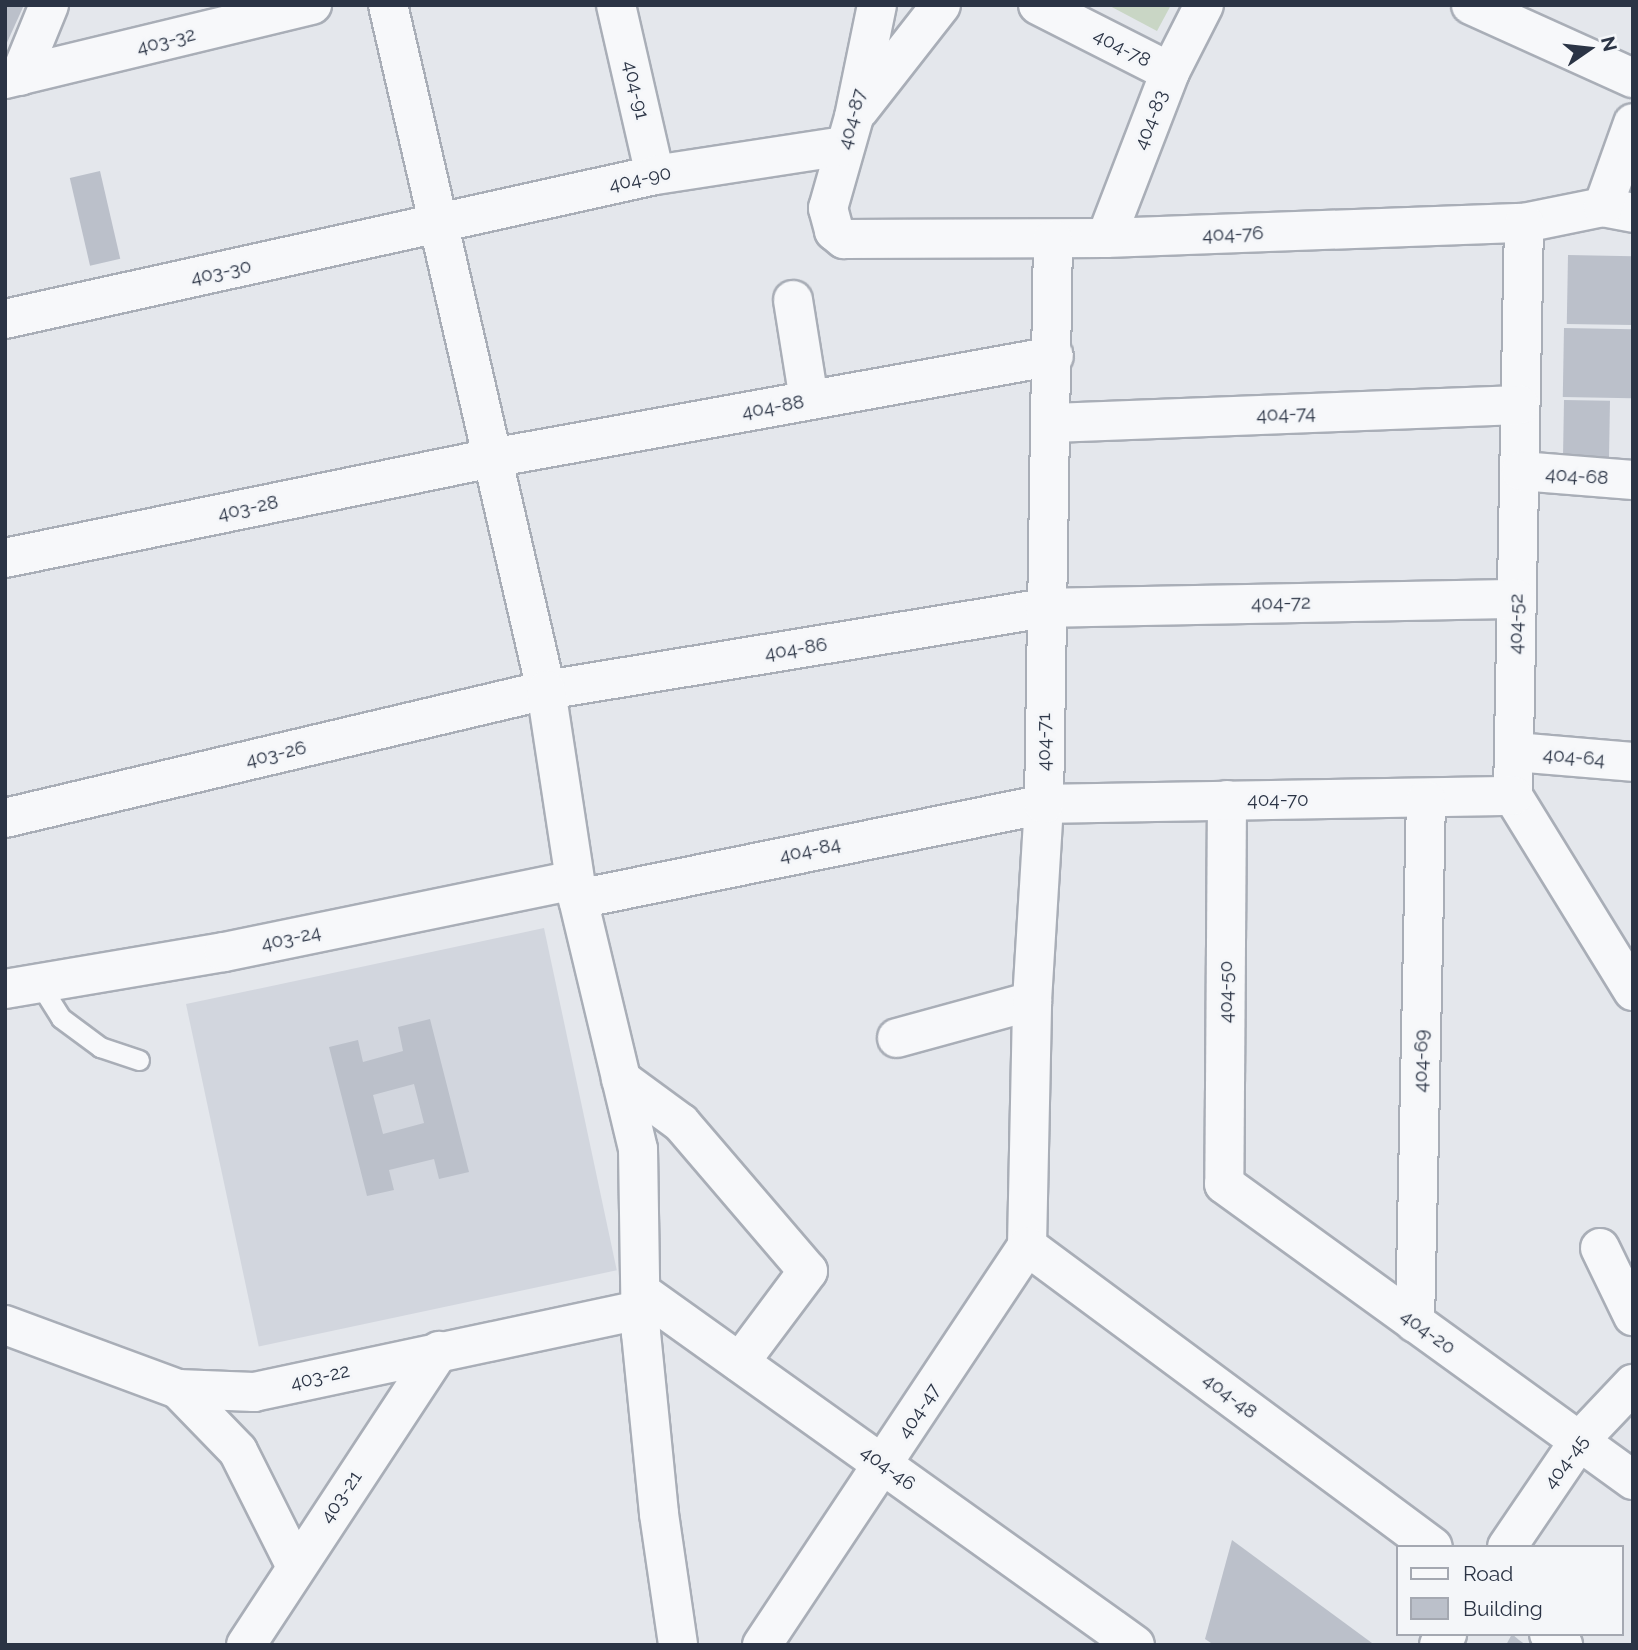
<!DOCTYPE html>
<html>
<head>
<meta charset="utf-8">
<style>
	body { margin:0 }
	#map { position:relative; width:1638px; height:1650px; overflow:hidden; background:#e4e7ec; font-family:Raleway,sans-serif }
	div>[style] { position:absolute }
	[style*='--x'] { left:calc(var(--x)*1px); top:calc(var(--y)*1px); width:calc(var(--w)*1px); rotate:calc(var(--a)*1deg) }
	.built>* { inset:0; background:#d2d6de; transform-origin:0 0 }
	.green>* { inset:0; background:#c9d6c5 }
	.building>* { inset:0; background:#bbc0ca; transform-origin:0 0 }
	.roads { filter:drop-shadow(2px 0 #a9aeb7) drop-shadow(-2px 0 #a9aeb7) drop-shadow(0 2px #a9aeb7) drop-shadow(0 -2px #a9aeb7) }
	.service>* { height:19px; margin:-9.5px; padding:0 9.5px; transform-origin:9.5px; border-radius:9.5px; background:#f7f8fa }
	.minor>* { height:38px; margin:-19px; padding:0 19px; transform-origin:19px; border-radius:19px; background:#f7f8fa }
	.tertiary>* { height:38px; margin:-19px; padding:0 19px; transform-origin:19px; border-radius:19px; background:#f7f8fa }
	span { translate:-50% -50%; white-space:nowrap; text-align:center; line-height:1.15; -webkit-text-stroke:5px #f4f6f9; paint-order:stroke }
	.street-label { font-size:19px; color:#2b3445 }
	.frame { position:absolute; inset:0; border:7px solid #2b3445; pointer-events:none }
	.legend { position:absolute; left:1396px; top:1545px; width:228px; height:91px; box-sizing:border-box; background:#f4f6f9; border:2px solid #a4a8b1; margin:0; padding:9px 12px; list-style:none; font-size:21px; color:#2b3445 }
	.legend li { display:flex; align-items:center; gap:14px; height:35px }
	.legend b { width:35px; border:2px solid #a4a8b1 }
	.north { position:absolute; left:1554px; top:14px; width:70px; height:70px; -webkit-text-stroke:5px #f4f6f9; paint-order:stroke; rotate:76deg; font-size:19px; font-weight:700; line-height:28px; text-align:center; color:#2b3445 }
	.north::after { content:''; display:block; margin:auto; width:24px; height:32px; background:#2b3445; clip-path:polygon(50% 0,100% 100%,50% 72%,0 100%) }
</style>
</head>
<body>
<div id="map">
	<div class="built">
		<i style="left:544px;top:928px;width:350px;height:366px;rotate:78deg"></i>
	</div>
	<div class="green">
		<i style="clip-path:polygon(1108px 5px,1171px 5px,1157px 31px)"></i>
	</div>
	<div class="building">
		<i style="clip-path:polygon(5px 5px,24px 5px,5px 47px)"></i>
		<i style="left:100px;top:171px;width:90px;height:31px;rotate:77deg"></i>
		<i style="left:1568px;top:255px;width:65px;height:69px;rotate:1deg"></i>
		<i style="left:1564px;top:328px;width:69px;height:69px;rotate:1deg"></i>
		<i style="left:1564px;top:400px;width:46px;height:67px;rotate:1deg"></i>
		<i style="clip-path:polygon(evenodd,430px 1019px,469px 1172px,439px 1179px,434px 1159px,389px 1170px,394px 1190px,367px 1196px,329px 1047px,358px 1040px,363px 1062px,403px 1051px,398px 1027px,430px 1019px,414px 1084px,424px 1123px,383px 1134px,373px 1095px,414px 1084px)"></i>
		<i style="clip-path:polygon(1232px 1540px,1372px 1643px,1372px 1645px,1214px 1645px,1205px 1639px)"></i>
		<i style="clip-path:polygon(1512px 1634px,1519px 1640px,1526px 1645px,1506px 1645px)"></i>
	</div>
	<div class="roads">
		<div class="service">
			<i style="--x:39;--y:983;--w:41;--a:57.8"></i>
			<i style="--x:61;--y:1018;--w:49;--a:36.6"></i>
			<i style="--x:100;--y:1047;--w:41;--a:18.4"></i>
		</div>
		<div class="minor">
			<i style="--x:616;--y:5;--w:174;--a:77.1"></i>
			<i style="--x:877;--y:5;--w:114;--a:101.6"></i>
			<i style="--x:854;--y:117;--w:95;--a:105.9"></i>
			<i style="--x:828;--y:208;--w:24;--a:75"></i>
			<i style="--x:834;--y:231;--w:13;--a:39"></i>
			<i style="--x:844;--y:239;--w:262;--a:-0.2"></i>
			<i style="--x:1106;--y:238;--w:418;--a:-2.1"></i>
			<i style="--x:1524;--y:223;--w:81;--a:-11.4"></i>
			<i style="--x:1603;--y:207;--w:31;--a:11"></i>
			<i style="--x:1038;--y:5;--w:148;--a:26.9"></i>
			<i style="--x:1471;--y:5;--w:178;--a:24.3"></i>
			<i style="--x:20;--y:76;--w:77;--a:-67.8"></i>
			<i style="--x:5;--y:79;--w:316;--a:-13.6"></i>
			<i style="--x:859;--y:110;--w:133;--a:-52"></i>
			<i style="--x:1603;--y:207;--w:89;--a:-70.3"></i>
			<i style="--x:1524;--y:223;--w:573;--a:91.1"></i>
			<i style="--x:1513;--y:796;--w:229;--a:58.4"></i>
			<i style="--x:1106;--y:238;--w:178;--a:-68.9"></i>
			<i style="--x:1170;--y:72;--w:75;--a:-63.1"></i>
			<i style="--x:793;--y:300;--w:101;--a:80.9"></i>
			<i style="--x:5;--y:319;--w:666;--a:-12.49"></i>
			<i style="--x:655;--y:175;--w:192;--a:-8.7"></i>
			<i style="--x:1052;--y:423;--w:468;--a:-2.2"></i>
			<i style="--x:1521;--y:471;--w:112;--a:4.6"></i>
			<i style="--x:5;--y:558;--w:497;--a:-11.6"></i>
			<i style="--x:492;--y:458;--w:571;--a:-10.29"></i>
			<i style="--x:1515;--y:752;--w:118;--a:4.8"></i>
			<i style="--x:1227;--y:800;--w:384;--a:90.4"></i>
			<i style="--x:1224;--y:1184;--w:505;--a:35.89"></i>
			<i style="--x:5;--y:818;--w:556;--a:-13.31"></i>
			<i style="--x:546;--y:690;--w:506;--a:-9.33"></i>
			<i style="--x:1045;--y:608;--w:471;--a:-1.1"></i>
			<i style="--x:578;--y:899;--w:476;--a:-11.5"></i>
			<i style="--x:1044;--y:804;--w:469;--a:-1"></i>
			<i style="--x:5;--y:989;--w:222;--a:-9.6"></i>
			<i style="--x:224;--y:952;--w:357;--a:-11.6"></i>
			<i style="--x:897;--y:1038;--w:140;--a:-15.3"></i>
			<i style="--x:621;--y:1079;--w:74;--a:36.3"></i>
			<i style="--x:681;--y:1123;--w:195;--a:49.4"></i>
			<i style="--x:808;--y:1271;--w:114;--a:126.8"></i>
			<i style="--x:1027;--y:1246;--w:245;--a:-88.8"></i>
			<i style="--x:1032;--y:1001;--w:197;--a:-86.5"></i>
			<i style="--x:1044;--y:804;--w:565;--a:-89.09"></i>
			<i style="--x:1027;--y:1246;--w:505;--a:36.55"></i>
			<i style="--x:1600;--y:1248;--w:76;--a:64.1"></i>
			<i style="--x:641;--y:1292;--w:607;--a:35.55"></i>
			<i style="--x:1415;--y:1323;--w:523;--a:-88.8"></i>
			<i style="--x:5;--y:1325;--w:184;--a:20.3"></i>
			<i style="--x:178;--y:1389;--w:76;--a:2.3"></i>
			<i style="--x:254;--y:1392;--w:396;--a:-12"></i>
			<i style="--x:178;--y:1389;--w:86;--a:45.9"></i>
			<i style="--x:238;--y:1451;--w:127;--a:63.4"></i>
			<i style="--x:1507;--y:1547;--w:128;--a:-55.8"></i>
			<i style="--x:1579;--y:1441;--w:79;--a:-46.5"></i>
			<i style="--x:1549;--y:1634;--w:18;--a:38"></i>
			<i style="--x:246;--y:1645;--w:352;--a:-56.7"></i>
			<i style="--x:762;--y:1645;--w:479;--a:-56.4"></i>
			<i style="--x:1439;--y:1645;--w:14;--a:-54"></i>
		</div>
		<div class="tertiary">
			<i style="--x:388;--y:5;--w:703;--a:77.01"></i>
			<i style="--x:546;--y:690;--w:211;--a:81.3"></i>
			<i style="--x:578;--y:899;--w:257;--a:76.5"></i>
			<i style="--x:638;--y:1149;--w:184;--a:89.1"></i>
			<i style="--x:641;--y:1333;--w:182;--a:84.3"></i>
			<i style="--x:659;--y:1514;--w:132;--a:81.7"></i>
		</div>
	</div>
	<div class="street-label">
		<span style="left:166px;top:41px;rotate:-14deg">403-32</span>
		<span style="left:1122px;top:48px;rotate:27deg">404-78</span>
		<span style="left:636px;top:90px;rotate:77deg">404-91</span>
		<span style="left:852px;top:119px;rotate:-75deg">404-87</span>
		<span style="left:1151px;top:120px;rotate:-69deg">404-83</span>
		<span style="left:640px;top:179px;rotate:-12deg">404-90</span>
		<span style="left:1233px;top:234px;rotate:-2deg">404-76</span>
		<span style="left:221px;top:272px;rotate:-12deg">403-30</span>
		<span style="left:773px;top:407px;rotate:-10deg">404-88</span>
		<span style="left:1286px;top:414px;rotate:-2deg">404-74</span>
		<span style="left:1577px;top:476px;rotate:4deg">404-68</span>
		<span style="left:248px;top:508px;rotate:-12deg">403-28</span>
		<span style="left:1281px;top:603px;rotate:-1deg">404-72</span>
		<span style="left:1516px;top:624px;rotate:-89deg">404-52</span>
		<span style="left:796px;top:649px;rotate:-9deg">404-86</span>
		<span style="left:1044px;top:742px;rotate:-90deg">404-71</span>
		<span style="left:276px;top:754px;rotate:-13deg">403-26</span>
		<span style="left:1574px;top:757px;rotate:5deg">404-64</span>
		<span style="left:1278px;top:800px">404-70</span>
		<span style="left:810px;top:850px;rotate:-12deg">404-84</span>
		<span style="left:291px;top:938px;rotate:-12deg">403-24</span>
		<span style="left:1226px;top:992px;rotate:-90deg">404-50</span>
		<span style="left:1421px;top:1061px;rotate:-89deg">404-69</span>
		<span style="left:1428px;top:1332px;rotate:36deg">404-20</span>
		<span style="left:320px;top:1377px;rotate:-13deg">403-22</span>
		<span style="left:1230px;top:1396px;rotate:37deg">404-48</span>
		<span style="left:919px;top:1411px;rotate:-57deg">404-47</span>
		<span style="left:1566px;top:1462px;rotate:-54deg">404-45</span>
		<span style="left:888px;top:1468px;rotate:36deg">404-46</span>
		<span style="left:341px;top:1497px;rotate:-56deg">403-21</span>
	</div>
	<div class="frame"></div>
	<ul class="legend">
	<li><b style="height:9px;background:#f7f8fa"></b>Road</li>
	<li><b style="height:19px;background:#bbc0ca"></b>Building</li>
	</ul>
	<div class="north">N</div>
</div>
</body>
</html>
